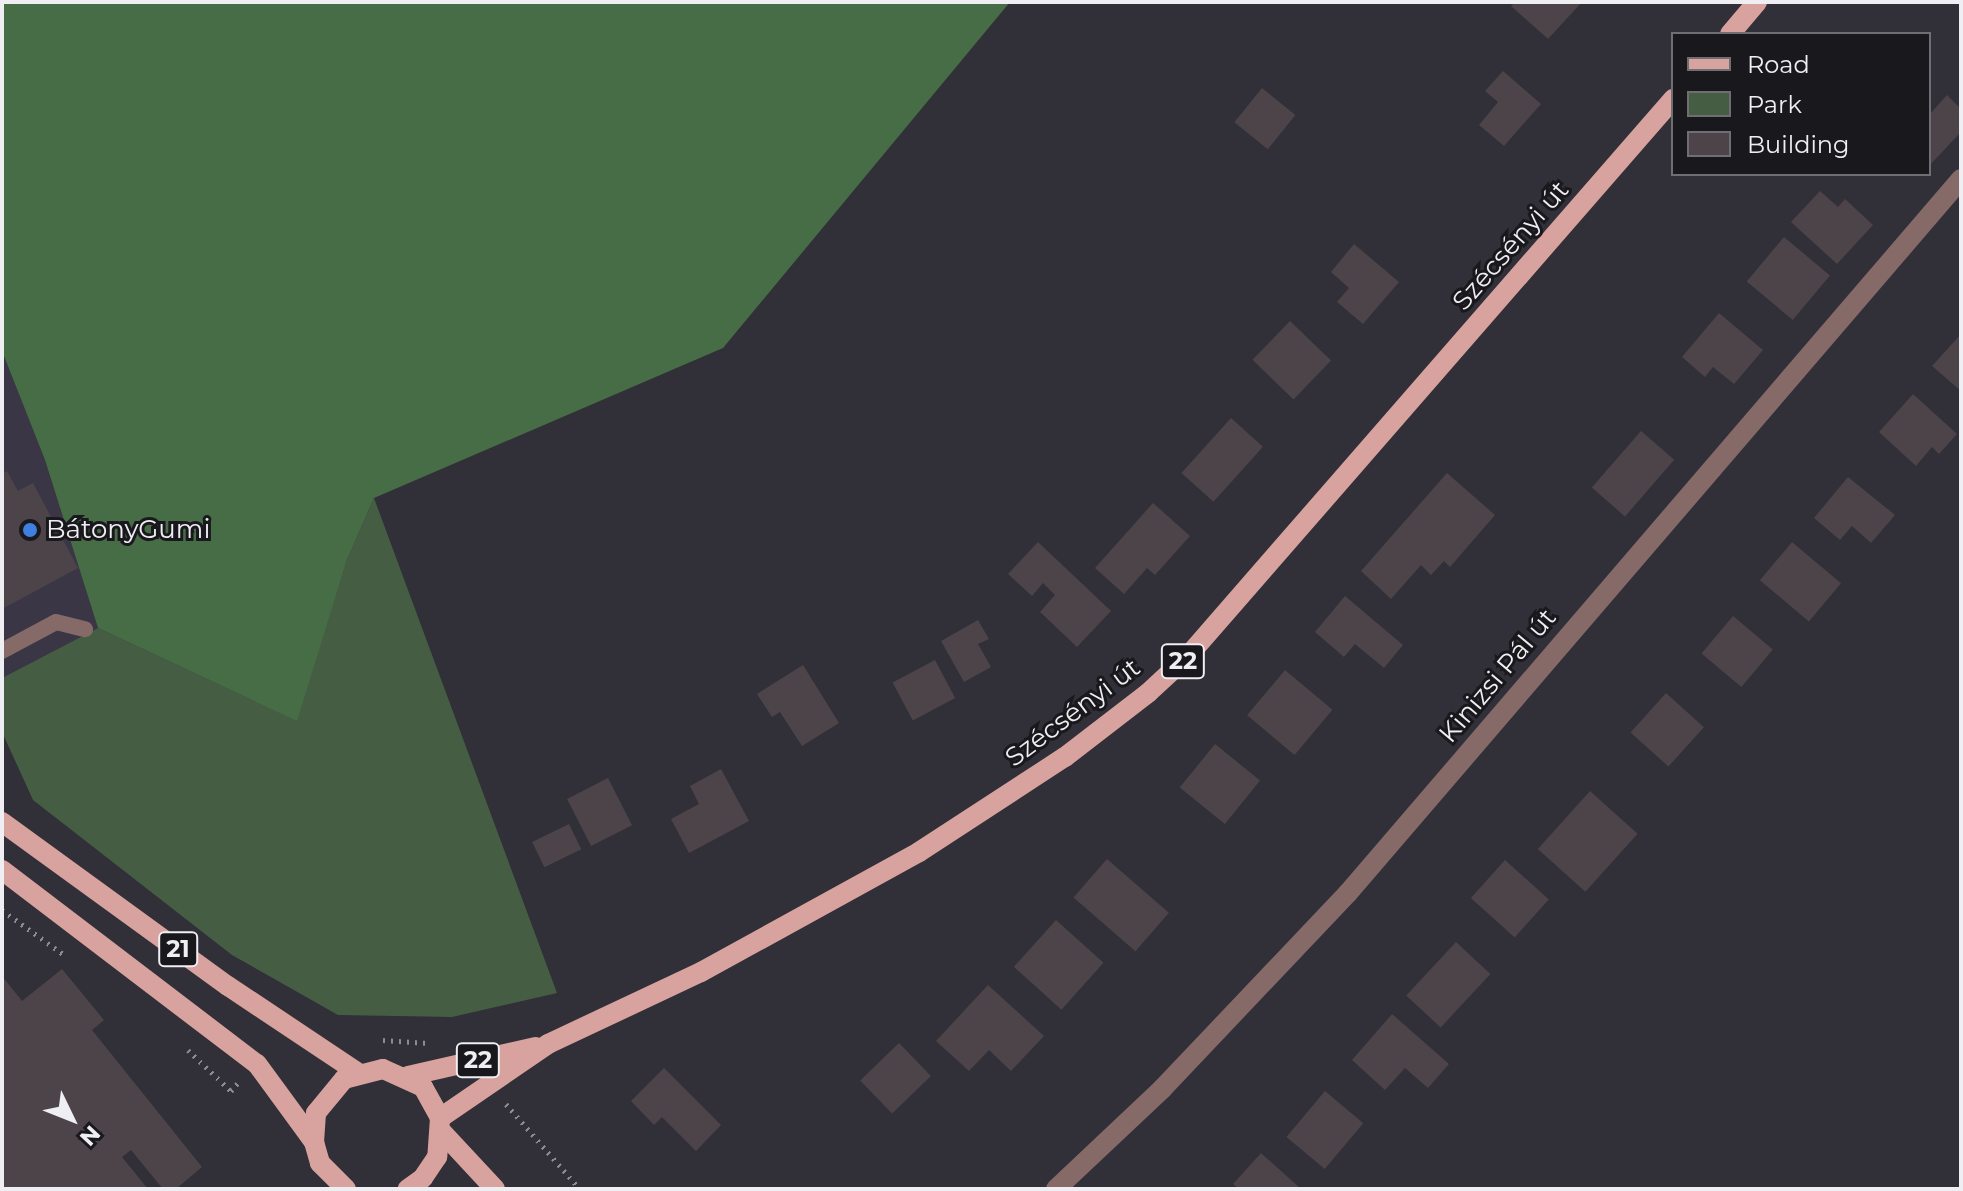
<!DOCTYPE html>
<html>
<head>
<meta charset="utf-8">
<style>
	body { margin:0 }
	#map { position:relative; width:1963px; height:1191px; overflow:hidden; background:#312f38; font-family:Montserrat,sans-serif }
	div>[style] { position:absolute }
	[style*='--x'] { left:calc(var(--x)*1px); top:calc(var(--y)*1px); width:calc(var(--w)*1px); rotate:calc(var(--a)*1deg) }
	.built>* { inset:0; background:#3a3645 }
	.green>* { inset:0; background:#445d43 }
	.forest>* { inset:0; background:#476d46 }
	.building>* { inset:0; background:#4c4449; transform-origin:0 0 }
	.path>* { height:5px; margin-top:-2.5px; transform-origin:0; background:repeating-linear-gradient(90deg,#8c8b92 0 2px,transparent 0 8px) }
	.lane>* { height:16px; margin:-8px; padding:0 8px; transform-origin:8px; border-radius:8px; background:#856a68 }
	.street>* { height:20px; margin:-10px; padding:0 10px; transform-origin:10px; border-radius:10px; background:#856a68 }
	.primary>* { height:20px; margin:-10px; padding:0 10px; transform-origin:10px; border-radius:10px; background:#d8a39e }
	.dots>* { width:22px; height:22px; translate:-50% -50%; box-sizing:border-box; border:4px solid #19181c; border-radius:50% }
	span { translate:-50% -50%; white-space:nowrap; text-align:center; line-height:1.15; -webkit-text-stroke:6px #19181c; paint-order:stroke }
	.shield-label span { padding:2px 6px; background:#19181c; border:2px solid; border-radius:6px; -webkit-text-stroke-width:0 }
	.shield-label { font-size:24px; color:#efeef3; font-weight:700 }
	.street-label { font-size:26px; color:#efeef3 }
	.poi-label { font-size:26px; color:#efeef3 }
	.left { translate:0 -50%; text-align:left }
	.frame { position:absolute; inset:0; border:4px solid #efeef3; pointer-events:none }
	.legend { position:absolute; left:1671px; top:32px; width:260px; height:144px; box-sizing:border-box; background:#19181c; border:2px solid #6f6e72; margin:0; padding:10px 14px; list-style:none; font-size:24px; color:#efeef3 }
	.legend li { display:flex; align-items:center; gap:16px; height:40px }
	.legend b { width:40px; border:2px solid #6f6e72 }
	.north { position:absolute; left:32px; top:1079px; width:80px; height:80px; -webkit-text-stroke:6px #19181c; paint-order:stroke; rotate:133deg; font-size:22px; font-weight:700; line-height:32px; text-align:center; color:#efeef3 }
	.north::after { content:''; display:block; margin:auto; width:28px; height:36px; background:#efeef3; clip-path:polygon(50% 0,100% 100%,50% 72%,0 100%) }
</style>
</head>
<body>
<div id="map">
	<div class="built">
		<i style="clip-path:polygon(2px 351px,45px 460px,98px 628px,2px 678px)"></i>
	</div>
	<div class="green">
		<i style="clip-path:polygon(374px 498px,557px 993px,452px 1017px,338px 1015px,232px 955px,33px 800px,2px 732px,2px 678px,98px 628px,296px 720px,347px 560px)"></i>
	</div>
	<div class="forest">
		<i style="clip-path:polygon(2px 2px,1010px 2px,723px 348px,374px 498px,347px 560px,297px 721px,98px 628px,45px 460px,2px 351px)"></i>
	</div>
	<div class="building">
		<i style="clip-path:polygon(1515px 2px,1582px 2px,1548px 39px,1511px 6px)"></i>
		<i style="clip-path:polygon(1503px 71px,1541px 104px,1504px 146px,1479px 125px,1498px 102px,1485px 91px)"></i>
		<i style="left:1262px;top:88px;width:43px;height:44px;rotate:39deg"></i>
		<i style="clip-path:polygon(1947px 95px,1961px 109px,1961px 132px,1929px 166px,1929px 115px)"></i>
		<i style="clip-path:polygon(1820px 191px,1838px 207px,1845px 199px,1873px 225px,1837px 264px,1791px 222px)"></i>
		<i style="left:1784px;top:237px;width:60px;height:58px;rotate:40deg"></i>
		<i style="clip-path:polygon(1354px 244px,1399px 282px,1363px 324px,1337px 302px,1349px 288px,1331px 272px)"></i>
		<i style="clip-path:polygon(1719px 313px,1763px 350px,1734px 384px,1713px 367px,1705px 377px,1682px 357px)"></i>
		<i style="left:1290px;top:321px;width:57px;height:54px;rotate:44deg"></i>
		<i style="clip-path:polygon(1961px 334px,1961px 391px,1932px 366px)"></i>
		<i style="clip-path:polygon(1913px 394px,1957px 434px,1939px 454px,1932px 447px,1916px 466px,1879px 432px)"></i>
		<i style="left:1231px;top:418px;width:43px;height:74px;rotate:42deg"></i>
		<i style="left:1641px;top:431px;width:44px;height:75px;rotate:41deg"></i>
		<i style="clip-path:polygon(7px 471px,18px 491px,33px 483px,78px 568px,2px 609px,2px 474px)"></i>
		<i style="clip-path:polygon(1447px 473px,1495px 515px,1450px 567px,1444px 561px,1431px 575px,1421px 565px,1391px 599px,1361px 571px)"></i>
		<i style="clip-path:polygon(1848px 477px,1895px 515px,1871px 543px,1852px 526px,1840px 540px,1814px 518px)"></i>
		<i style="clip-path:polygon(1153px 503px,1190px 536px,1155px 575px,1147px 568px,1124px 594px,1095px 568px)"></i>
		<i style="clip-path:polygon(1038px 542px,1111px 611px,1077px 647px,1040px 612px,1055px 595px,1043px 583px,1032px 596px,1008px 574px)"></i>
		<i style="left:1792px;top:542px;width:64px;height:50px;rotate:40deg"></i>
		<i style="clip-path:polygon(1345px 596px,1403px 645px,1384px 668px,1355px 644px,1344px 657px,1315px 632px)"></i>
		<i style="left:1733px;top:616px;width:52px;height:49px;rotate:40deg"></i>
		<i style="clip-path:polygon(978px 620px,989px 639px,978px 644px,991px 667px,964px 682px,941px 641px)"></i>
		<i style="left:935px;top:660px;width:43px;height:48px;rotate:62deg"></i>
		<i style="clip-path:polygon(803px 665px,839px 723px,802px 746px,780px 712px,772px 717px,757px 694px)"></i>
		<i style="left:1285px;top:670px;width:62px;height:59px;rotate:40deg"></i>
		<i style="left:1666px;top:693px;width:51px;height:53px;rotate:42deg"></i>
		<i style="left:1215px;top:744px;width:58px;height:56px;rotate:39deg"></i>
		<i style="clip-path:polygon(721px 769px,749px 821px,689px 853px,671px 819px,699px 804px,690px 786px)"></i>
		<i style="left:608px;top:778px;width:53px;height:46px;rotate:63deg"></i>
		<i style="left:1590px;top:791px;width:64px;height:78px;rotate:42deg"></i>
		<i style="left:569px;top:824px;width:28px;height:41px;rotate:64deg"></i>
		<i style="left:1107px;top:859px;width:82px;height:51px;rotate:41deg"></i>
		<i style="left:1505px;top:860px;width:59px;height:51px;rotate:42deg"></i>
		<i style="left:1056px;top:920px;width:64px;height:63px;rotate:42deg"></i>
		<i style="left:1456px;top:942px;width:47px;height:73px;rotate:43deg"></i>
		<i style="clip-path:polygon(62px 969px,104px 1020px,92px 1030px,202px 1167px,176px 1189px,163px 1189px,131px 1150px,122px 1157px,148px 1189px,2px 1189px,2px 976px,22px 1001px)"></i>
		<i style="clip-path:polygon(988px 985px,1044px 1036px,1011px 1071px,989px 1050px,969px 1071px,936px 1041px)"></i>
		<i style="clip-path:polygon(1392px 1014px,1449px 1064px,1428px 1088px,1405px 1068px,1385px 1090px,1352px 1060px)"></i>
		<i style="left:899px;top:1043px;width:46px;height:54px;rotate:46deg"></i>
		<i style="clip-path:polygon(664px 1068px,721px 1125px,696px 1151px,662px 1117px,654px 1125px,631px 1101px)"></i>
		<i style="left:1325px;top:1091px;width:50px;height:60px;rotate:40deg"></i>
		<i style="clip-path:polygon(1261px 1153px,1301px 1189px,1239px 1189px,1233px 1184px)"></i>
	</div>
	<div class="path">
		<i style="--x:2;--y:910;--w:75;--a:35.8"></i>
		<i style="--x:383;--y:1040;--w:45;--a:3.8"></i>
		<i style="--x:188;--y:1050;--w:59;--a:43.6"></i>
		<i style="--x:231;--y:1091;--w:11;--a:-49"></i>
		<i style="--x:506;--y:1104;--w:113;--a:49"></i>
	</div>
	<div class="lane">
		<i style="--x:2;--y:651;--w:61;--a:-28.2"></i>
		<i style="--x:56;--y:622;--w:30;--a:14"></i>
	</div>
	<div class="street">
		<i style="--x:1056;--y:1189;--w:146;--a:-43.3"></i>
		<i style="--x:1162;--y:1089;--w:270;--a:-46.5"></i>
		<i style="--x:1348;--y:893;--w:941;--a:-49.35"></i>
	</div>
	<div class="primary">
		<i style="--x:1730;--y:34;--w:42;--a:-49.8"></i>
		<i style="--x:2;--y:822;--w:279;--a:36"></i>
		<i style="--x:228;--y:986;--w:155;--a:33.7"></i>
		<i style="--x:2;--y:870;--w:320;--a:37.3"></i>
		<i style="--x:257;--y:1064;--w:97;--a:53.8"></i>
		<i style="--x:408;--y:1076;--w:131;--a:-12.8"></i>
		<i style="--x:440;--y:1118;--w:131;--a:-34.4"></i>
		<i style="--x:548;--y:1044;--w:169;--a:-25.2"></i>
		<i style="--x:701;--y:972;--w:249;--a:-28.8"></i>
		<i style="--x:919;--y:852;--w:174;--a:-33.1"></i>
		<i style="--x:1065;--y:757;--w:105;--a:-37.6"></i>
		<i style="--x:1148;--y:693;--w:54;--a:-42.8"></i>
		<i style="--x:1188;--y:656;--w:739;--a:-48.95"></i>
		<i style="--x:442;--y:1132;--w:78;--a:47.1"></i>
		<i style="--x:346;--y:1189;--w:37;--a:-135"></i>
		<i style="--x:320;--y:1163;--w:22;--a:-106"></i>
		<i style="--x:314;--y:1142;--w:29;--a:-86"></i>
		<i style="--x:316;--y:1113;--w:44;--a:-50.5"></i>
		<i style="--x:344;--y:1079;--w:40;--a:-14.4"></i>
		<i style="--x:383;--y:1069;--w:44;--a:24.2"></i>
		<i style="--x:423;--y:1087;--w:35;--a:61"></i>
		<i style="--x:440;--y:1118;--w:39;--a:94"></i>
		<i style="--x:437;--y:1157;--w:25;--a:124"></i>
		<i style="--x:423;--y:1178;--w:19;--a:144"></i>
	</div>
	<div class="dots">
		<i style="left:30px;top:530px;background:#3f7fe0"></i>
	</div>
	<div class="shield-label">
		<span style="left:1183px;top:661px">22</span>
		<span style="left:178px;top:949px">21</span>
		<span style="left:478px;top:1060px">22</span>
	</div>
	<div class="street-label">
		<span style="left:1511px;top:246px;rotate:-49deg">Szécsényi út</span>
		<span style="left:1498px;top:676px;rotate:-50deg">Kinizsi Pál út</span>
		<span style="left:1073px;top:713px;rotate:-37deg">Szécsényi út</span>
	</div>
	<div class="poi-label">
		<span class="left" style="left:46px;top:530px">BátonyGumi</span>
	</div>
	<div class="frame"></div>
	<ul class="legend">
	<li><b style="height:10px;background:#d8a39e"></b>Road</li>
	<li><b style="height:22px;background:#445d43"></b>Park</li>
	<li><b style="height:22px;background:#4c4449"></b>Building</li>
	</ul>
	<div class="north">N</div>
</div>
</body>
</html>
